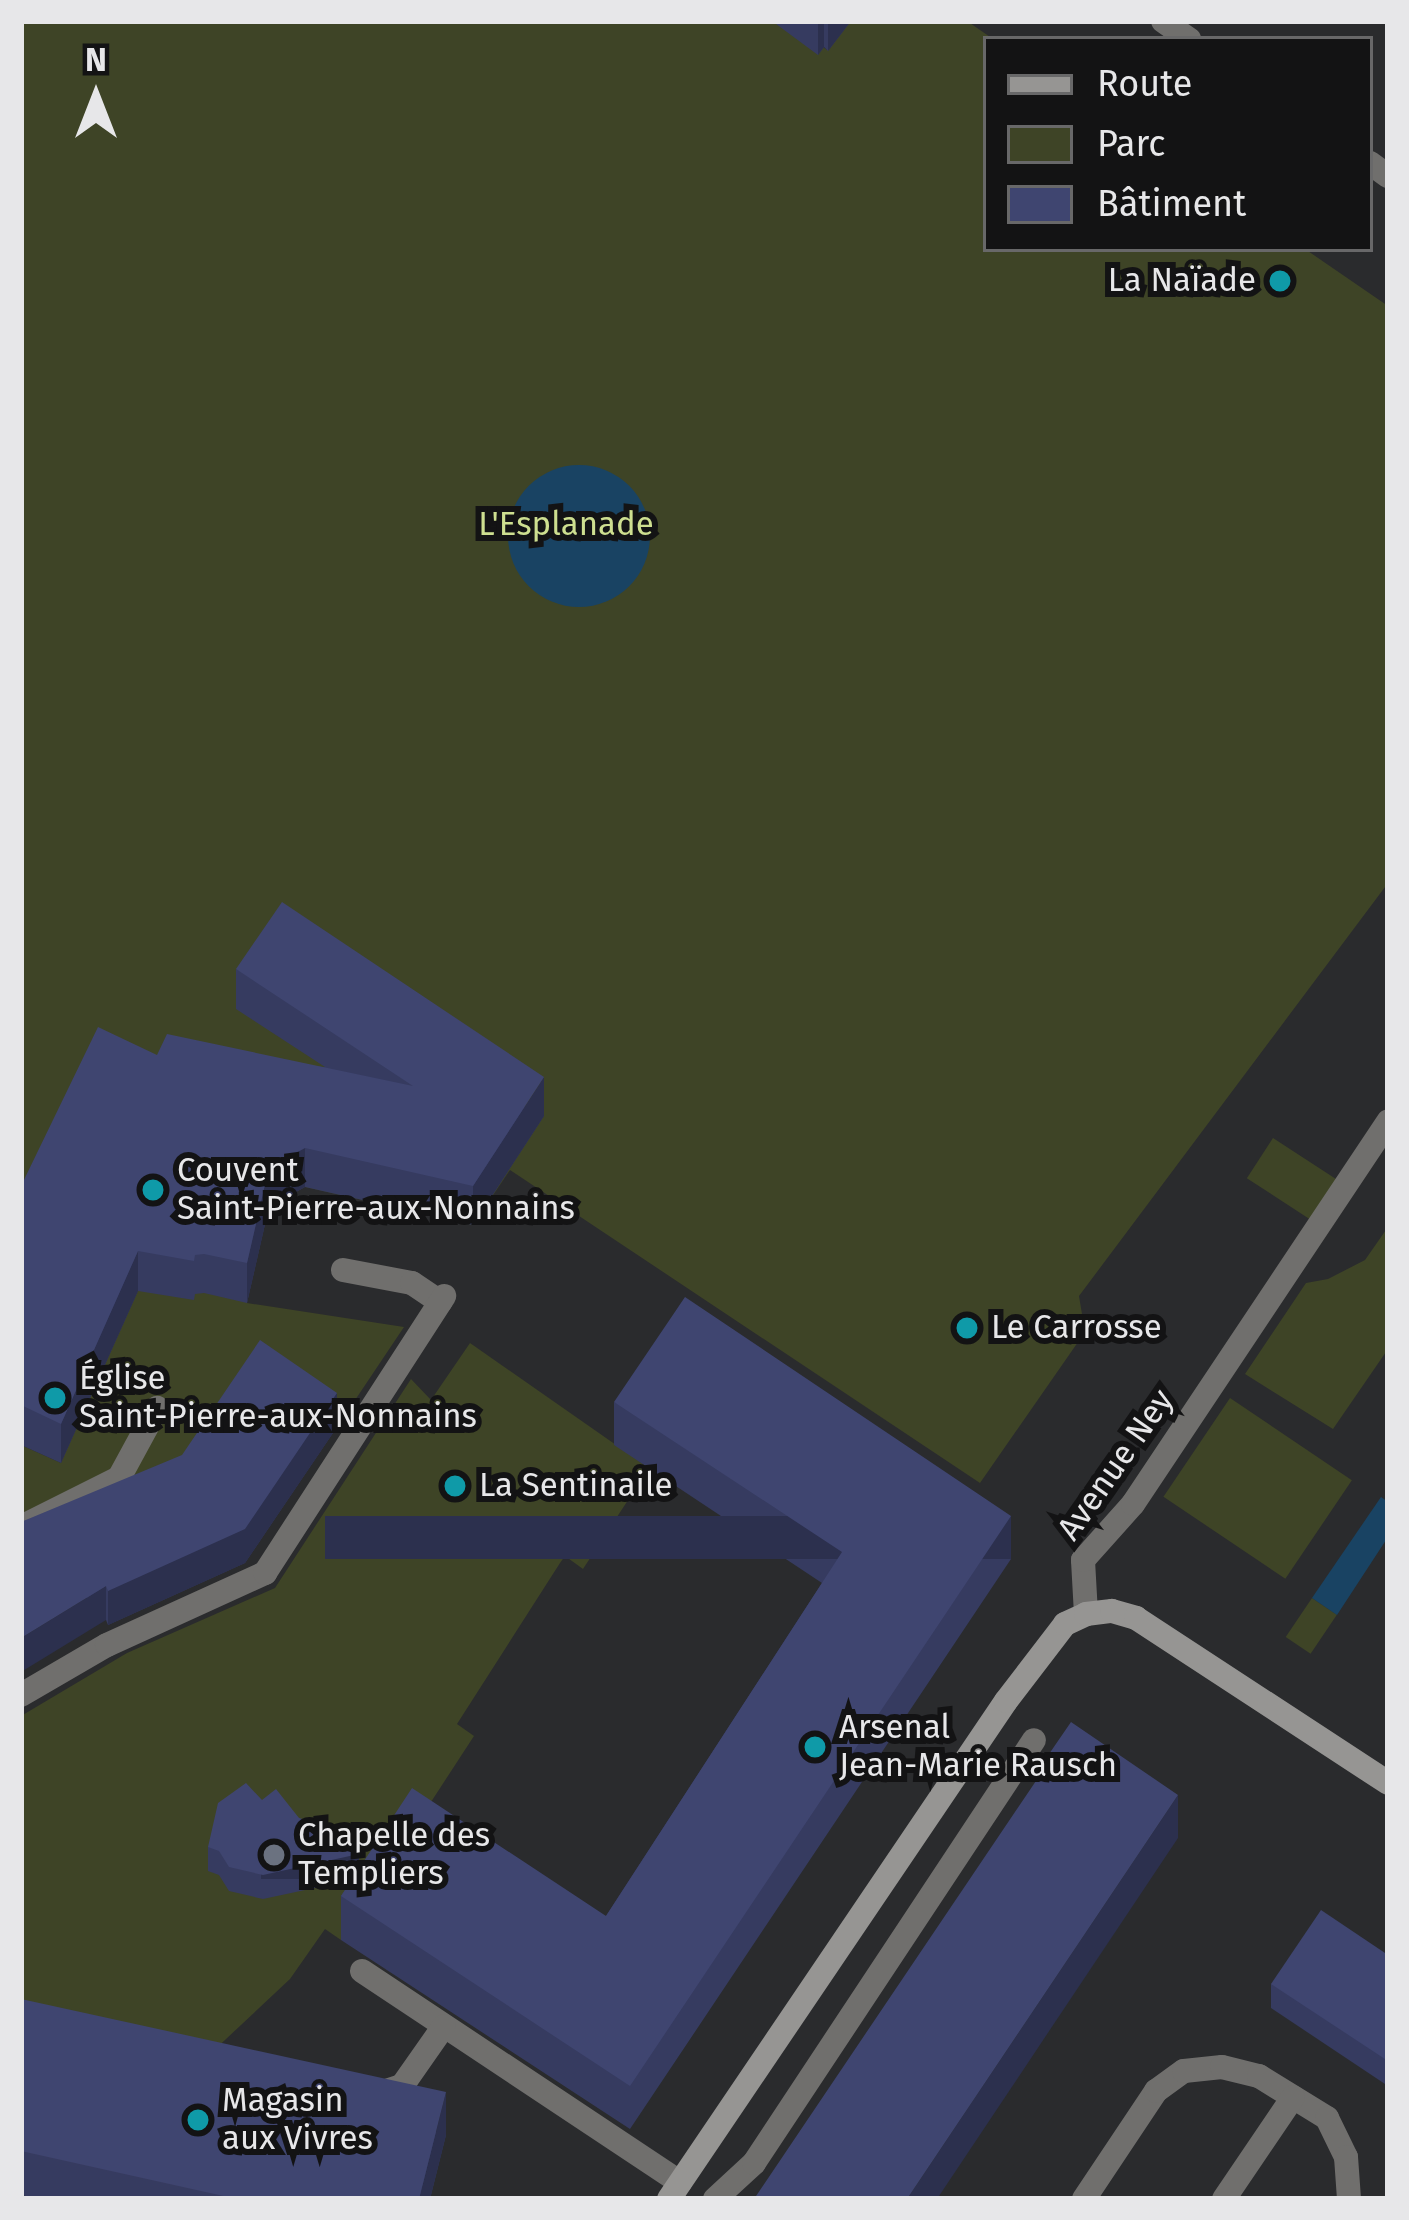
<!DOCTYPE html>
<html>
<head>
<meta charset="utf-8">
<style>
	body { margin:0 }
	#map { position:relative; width:1409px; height:2220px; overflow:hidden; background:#2a2b2d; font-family:"Fira Sans",sans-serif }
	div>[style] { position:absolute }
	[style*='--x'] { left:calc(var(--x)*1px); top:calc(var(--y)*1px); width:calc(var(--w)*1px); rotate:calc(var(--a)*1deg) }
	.green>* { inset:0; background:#3e4426; transform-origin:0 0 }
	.water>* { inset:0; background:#194363 }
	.round { border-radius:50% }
	.lane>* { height:24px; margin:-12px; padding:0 12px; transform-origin:12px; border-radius:12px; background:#706f6d }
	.street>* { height:24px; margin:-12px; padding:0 12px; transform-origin:12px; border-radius:12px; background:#706f6d }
	.secondary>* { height:24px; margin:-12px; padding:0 12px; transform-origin:12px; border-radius:12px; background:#969593 }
	.wall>* { inset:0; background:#363b60 }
	.shaded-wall>* { inset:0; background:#2c304e; transform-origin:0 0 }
	.building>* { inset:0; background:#3f4570 }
	.dots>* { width:33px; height:33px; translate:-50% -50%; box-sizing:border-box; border:6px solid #131314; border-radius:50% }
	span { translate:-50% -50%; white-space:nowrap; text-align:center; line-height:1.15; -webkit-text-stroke:12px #131314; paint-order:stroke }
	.poi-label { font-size:33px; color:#e7e7e9 }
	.right { translate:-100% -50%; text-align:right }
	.left { translate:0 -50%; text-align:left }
	.park-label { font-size:33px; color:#cedf90 }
	.street-label { font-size:33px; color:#e7e7e9 }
	.frame { position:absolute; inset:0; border:24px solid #e7e7e9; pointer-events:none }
	.legend { position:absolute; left:983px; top:36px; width:390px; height:216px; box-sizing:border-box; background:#131314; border:3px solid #686869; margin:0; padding:15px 21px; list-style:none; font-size:36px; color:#e7e7e9 }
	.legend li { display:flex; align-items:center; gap:24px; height:60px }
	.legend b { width:60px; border:3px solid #686869 }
	.north { position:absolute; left:36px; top:36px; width:120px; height:120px; -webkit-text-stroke:9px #131314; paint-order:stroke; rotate:0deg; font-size:33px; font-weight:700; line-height:48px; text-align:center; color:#e7e7e9 }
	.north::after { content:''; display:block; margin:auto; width:42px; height:54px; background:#e7e7e9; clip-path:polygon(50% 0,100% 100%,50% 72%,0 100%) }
</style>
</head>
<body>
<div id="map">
	<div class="green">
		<i style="clip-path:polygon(21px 21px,789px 21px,827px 50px,847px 21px,967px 21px,993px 39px,986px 39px,986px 249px,1305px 249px,1388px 306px,1388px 883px,1079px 1296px,1085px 1332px,980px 1483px,510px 1170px,473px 1225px,270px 1179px,271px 1206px,265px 1209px,247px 1303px,404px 1327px,337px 1427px,260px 1375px,182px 1489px,21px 1587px,21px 1445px,61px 1463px,21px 1274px)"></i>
		<i style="left:1273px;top:1138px;width:76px;height:48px;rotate:33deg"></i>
		<i style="clip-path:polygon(1388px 1227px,1388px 1349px,1333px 1429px,1245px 1374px,1306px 1283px,1328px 1279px,1365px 1260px)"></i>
		<i style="clip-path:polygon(470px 1343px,649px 1468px,583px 1569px,565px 1556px,560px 1563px,457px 1724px,474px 1736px,341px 1940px,325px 1929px,290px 1979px,209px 2055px,21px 2007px,21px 1716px,127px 1653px,275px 1588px,411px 1379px,431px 1400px)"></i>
		<i style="left:1230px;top:1398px;width:147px;height:119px;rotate:34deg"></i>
		<i style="left:1312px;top:1598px;width:30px;height:47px;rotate:34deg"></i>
	</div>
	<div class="water">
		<i class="round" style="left:508px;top:465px;width:142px;height:142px"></i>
		<i style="clip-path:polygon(1381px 1497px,1388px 1502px,1388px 1537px,1337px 1615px,1312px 1598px)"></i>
	</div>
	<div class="lane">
		<i style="--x:1163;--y:21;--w:32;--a:35"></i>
		<i style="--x:1370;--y:163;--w:22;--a:36"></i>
		<i style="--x:343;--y:1270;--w:70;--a:10.7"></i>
		<i style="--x:412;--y:1283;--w:34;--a:34"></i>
		<i style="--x:21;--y:1527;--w:110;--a:-26.6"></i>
		<i style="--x:119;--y:1478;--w:80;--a:-61.5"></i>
		<i style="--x:362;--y:1971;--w:382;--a:33.6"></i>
		<i style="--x:377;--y:2094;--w:26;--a:-18"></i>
		<i style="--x:402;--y:2086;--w:73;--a:-55"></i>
		<i style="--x:715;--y:2199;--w:53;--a:-42.7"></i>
		<i style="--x:754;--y:2163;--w:507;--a:-56.5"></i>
		<i style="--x:1084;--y:2199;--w:130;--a:-56.3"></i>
		<i style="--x:1156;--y:2091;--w:34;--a:-36"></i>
		<i style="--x:1184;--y:2071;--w:38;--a:-6"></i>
		<i style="--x:1222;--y:2067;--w:38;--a:14"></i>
		<i style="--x:1259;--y:2076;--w:80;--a:31.7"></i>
		<i style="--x:1327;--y:2118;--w:43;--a:64"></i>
		<i style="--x:1346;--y:2157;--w:42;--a:85.9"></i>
		<i style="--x:1224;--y:2199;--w:123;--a:-55.9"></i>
	</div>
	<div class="street">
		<i style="--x:1086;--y:1614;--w:54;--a:-93.2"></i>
		<i style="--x:1083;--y:1560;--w:75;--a:-48.2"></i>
		<i style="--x:1133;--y:1504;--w:460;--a:-56.3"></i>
		<i style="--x:21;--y:1695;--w:99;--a:-30.2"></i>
		<i style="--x:107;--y:1645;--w:174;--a:-24.5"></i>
		<i style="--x:265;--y:1573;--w:330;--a:-57.1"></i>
	</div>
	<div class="secondary">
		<i style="--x:669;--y:2199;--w:601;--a:-55.91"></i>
		<i style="--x:1006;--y:1701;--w:97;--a:-52.5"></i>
		<i style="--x:1065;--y:1624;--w:23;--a:-25"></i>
		<i style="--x:1086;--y:1614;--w:26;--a:-7"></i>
		<i style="--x:1112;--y:1611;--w:25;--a:16"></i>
		<i style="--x:1136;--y:1618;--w:301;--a:33.2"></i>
	</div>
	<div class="wall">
		<i style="clip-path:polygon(772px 21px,851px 21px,828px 51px,824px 47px,818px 55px)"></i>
		<i style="clip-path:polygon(236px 969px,544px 1116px,473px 1225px,305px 1187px,269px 1207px,247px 1303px,204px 1293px,195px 1294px,194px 1300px,138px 1291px,61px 1463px,21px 1445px,21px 1186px,157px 1055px,325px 1067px,236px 1009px)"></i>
		<i style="clip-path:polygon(614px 1402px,1011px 1559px,630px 2129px,341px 1940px,341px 1896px,352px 1880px,263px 1899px,229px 1891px,219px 1875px,208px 1871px,208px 1847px,262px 1800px,299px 1818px,359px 1869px,606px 1916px,822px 1583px,614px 1445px)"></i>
		<i style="clip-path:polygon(337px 1427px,245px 1563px,108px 1625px,106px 1620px,21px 1522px)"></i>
		<i style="clip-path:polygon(1388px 1955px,1388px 2086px,1271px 2008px,1271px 1984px)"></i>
		<i style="clip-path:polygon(21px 1999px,446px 2135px,430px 2199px,40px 2199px,21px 2195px)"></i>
	</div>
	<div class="shaded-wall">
		<i style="clip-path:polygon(818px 21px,824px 21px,824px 47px,818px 55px)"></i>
		<i style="clip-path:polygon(828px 21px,851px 21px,828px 51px)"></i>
		<i style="clip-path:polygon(544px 1077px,544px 1116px,473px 1225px,473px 1186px)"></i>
		<i style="clip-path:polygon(305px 1148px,305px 1187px,269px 1207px,247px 1303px,247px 1263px,269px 1167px)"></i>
		<i style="clip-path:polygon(138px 1251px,138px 1291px,61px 1463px,61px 1424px)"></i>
		<i style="clip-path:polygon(337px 1393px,337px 1427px,245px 1563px,108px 1625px,108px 1591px)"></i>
		<i style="left:1011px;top:1516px;width:43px;height:686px;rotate:90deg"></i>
		<i style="clip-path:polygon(106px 1586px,106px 1620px,21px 1672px,21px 1638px)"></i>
		<i style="clip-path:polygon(1178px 1795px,1178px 1838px,937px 2199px,907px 2199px)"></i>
		<i style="left:359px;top:1854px;width:25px;height:98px;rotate:90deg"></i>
		<i style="clip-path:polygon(446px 2092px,446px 2135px,430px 2199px,419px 2199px)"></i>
	</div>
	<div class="building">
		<i style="clip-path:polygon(282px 902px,544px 1077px,473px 1186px,305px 1148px,269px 1167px,247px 1263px,204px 1254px,195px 1255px,194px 1261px,138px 1251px,61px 1424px,21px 1405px,21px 1186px,98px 1027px,157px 1055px,167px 1034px,413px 1086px,236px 969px)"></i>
		<i style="clip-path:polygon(685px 1297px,1011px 1516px,630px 2086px,341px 1896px,412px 1788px,606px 1916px,842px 1552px,614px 1402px)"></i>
		<i style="clip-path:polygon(260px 1340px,337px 1393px,245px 1529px,108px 1591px,106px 1586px,21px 1638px,21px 1522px,182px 1455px)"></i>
		<i style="clip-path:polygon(1071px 1722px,1178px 1795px,907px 2199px,754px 2199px,1040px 1775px,1036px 1773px)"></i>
		<i style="clip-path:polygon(246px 1783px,262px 1800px,276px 1789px,299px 1818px,332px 1827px,359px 1854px,263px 1875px,229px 1867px,219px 1851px,208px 1847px,218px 1803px)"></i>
		<i style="clip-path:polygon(1321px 1910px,1388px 1955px,1388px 2061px,1271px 1984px)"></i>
		<i style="clip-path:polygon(21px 1999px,446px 2092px,419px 2199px,237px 2199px,21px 2151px)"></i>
	</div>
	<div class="dots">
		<i style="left:1280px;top:281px;background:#0f9aa8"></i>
		<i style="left:153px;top:1190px;background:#0f9aa8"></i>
		<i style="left:967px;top:1328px;background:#0f9aa8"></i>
		<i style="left:55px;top:1398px;background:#0f9aa8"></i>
		<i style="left:455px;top:1486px;background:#0f9aa8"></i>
		<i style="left:815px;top:1747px;background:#0f9aa8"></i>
		<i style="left:274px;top:1855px;background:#6b7280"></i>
		<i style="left:198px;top:2120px;background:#0f9aa8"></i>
	</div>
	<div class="poi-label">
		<span class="right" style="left:1256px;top:281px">La Naïade</span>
		<span class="left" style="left:177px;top:1190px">Couvent<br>Saint-Pierre-aux-Nonnains</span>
		<span class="left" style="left:991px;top:1328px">Le Carrosse</span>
		<span class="left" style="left:79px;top:1398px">Église<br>Saint-Pierre-aux-Nonnains</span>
		<span class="left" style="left:479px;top:1486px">La Sentinaile</span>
		<span class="left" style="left:839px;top:1747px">Arsenal<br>Jean-Marie Rausch</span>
		<span class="left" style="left:298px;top:1855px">Chapelle des<br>Templiers</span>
		<span class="left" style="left:222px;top:2120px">Magasin<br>aux Vivres</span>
	</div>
	<div class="park-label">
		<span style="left:566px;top:525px">L'Esplanade</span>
	</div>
	<div class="street-label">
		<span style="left:1116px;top:1465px;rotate:-55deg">Avenue Ney</span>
	</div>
	<div class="frame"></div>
	<ul class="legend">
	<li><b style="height:15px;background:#969593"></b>Route</li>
	<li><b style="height:33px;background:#3e4426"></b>Parc</li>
	<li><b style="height:33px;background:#3f4570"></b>Bâtiment</li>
	</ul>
	<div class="north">N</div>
</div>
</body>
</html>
